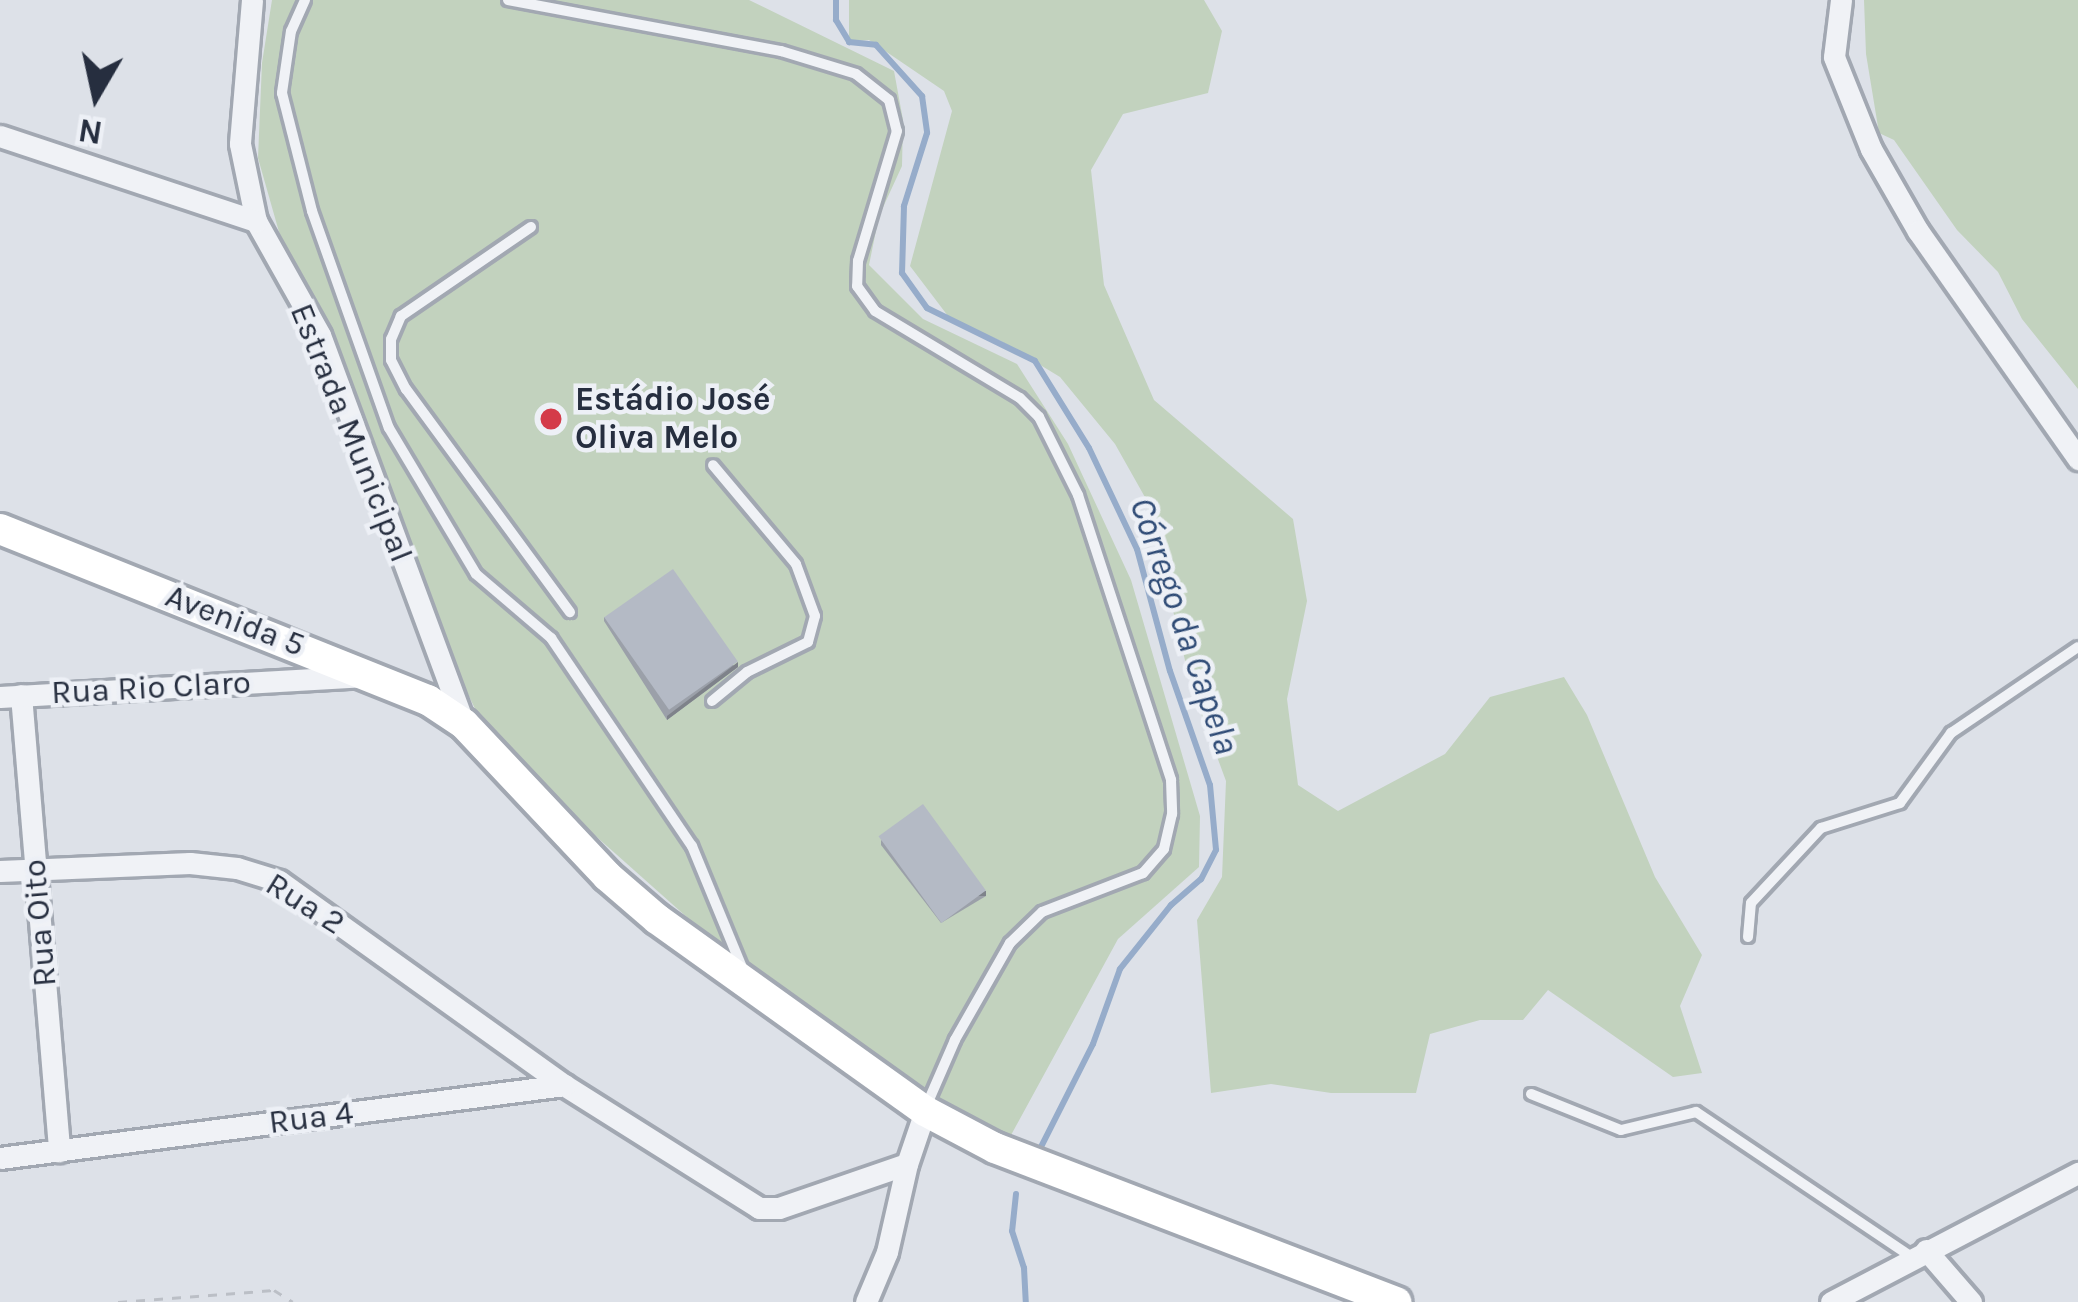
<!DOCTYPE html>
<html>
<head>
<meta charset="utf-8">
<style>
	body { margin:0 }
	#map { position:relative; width:2078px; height:1302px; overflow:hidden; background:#dde1e8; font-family:Karla,sans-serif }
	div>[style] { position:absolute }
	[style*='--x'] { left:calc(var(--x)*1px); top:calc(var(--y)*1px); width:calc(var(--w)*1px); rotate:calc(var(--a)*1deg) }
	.green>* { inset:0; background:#c2d2be }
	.stream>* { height:6px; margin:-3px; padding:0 3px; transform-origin:3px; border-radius:3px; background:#96acca }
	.path>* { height:3px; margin-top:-1.5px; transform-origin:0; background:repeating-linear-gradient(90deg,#bbbfc6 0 9px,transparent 0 18px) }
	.roads { filter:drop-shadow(3px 0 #a2a8b2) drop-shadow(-3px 0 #a2a8b2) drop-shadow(0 3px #a2a8b2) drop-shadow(0 -3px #a2a8b2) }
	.lane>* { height:10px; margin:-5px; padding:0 5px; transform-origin:5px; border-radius:5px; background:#f0f2f6 }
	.street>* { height:21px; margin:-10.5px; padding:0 10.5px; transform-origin:10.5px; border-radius:10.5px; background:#f0f2f6 }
	.secondary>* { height:30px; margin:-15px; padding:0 15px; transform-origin:15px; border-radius:15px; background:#fff }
	.wall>* { inset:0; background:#9ba0a9 }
	.shaded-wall>* { inset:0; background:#7e828a; transform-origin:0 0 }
	.building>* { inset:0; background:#b4bac5; transform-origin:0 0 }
	.dots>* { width:33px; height:33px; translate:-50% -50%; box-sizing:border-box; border:6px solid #edf0f6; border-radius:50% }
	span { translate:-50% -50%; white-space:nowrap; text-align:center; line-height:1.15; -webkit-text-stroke:9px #edf0f6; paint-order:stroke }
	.poi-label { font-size:33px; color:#262e3f; font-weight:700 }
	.left { translate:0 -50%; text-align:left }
	.street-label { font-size:33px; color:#262e3f }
	.water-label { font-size:36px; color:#2e4a75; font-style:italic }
	.north { position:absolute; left:36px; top:36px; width:120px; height:120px; -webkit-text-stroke:9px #edf0f6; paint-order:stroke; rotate:189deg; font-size:33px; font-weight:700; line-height:48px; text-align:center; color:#262e3f }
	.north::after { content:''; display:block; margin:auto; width:42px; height:54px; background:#262e3f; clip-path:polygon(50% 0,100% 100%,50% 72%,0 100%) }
</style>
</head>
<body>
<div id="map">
	<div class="green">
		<i style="clip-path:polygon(272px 0,749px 0,894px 71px,903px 120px,902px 166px,879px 216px,869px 265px,923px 319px,1017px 364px,1068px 444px,1131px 580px,1200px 816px,1199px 867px,1118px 939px,1010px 1137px,931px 1110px,771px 992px,535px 782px,478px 715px,446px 648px,314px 298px,281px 239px,258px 158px,262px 63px)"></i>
		<i style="clip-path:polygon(849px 0,1204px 0,1222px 31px,1208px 93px,1123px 114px,1091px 170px,1104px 285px,1154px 400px,1293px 519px,1307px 601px,1287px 699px,1298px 785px,1338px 811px,1445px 754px,1490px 697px,1564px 677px,1587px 715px,1655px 877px,1702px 955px,1680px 1006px,1702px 1073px,1673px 1077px,1548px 990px,1523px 1020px,1480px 1020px,1430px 1034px,1416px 1093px,1331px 1093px,1271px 1084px,1211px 1093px,1197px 920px,1222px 877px,1226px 781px,1192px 689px,1146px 499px,1115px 444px,1060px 377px,1001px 341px,951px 320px,910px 266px,952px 111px,944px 91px,869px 40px,849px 42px)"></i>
		<i style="clip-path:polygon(1864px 0,2078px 0,2078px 389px,2022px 319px,1998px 272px,1957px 230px,1894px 140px,1879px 133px,1866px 54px)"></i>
	</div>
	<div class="stream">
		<i style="--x:836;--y:0;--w:20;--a:90"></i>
		<i style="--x:836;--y:20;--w:26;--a:59"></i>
		<i style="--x:849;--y:42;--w:27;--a:6"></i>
		<i style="--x:876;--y:45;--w:69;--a:48"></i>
		<i style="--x:922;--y:96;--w:37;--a:82"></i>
		<i style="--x:927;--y:133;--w:77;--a:107.5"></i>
		<i style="--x:904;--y:206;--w:67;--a:91.7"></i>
		<i style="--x:902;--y:273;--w:43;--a:54.5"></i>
		<i style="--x:927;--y:308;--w:120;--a:26.1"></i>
		<i style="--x:1035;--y:361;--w:102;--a:58.2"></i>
		<i style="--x:1089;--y:448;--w:112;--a:64.6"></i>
		<i style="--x:1137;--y:549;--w:126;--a:74.9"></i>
		<i style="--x:1170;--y:671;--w:121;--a:70.7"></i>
		<i style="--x:1210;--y:785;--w:65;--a:84.7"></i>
		<i style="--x:1216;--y:850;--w:33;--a:117"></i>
		<i style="--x:1201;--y:879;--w:40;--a:139"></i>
		<i style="--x:1171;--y:905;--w:82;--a:128.6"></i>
		<i style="--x:1120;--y:969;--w:80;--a:109.8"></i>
		<i style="--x:1093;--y:1044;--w:115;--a:116.8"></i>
		<i style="--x:1016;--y:1194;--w:37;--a:96"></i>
		<i style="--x:1012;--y:1231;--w:39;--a:72"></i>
		<i style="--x:1024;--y:1268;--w:34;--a:87"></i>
	</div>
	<div class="path">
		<i style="--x:118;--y:1302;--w:156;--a:-4.4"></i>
		<i style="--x:274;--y:1290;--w:22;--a:32"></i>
	</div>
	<div class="roads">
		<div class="lane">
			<i style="--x:305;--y:0;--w:34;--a:114"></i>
			<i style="--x:291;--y:31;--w:63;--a:98.3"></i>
			<i style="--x:282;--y:93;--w:122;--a:75.7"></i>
			<i style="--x:312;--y:211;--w:230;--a:70.5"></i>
			<i style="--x:389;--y:428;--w:170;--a:59.2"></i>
			<i style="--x:476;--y:574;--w:99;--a:40.5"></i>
			<i style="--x:551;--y:638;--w:251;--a:55.9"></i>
			<i style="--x:692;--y:846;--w:136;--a:67.6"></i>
			<i style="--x:508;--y:0;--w:278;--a:10.6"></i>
			<i style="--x:781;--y:51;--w:78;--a:17"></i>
			<i style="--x:856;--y:74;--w:42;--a:38.2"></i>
			<i style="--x:889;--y:100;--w:32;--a:76"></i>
			<i style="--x:897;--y:131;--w:136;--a:106.7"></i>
			<i style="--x:858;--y:261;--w:25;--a:92"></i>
			<i style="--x:857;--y:286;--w:31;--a:54"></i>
			<i style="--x:875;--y:311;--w:169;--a:31"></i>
			<i style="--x:1020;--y:398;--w:27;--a:45"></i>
			<i style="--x:1039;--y:417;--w:87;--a:63.4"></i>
			<i style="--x:1078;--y:495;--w:300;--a:71.9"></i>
			<i style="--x:1171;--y:780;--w:34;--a:88"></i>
			<i style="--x:1172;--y:814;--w:36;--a:103"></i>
			<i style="--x:1164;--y:849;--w:32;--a:131"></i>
			<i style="--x:1143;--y:873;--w:108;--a:158.9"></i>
			<i style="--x:1042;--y:912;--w:45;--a:135.9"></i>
			<i style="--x:1010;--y:943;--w:112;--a:119.6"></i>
			<i style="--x:955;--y:1040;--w:75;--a:113.5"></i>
			<i style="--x:531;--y:227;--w:158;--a:145.6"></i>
			<i style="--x:401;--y:316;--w:25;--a:113"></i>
			<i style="--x:391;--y:339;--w:21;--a:90"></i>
			<i style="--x:391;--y:360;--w:33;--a:63"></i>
			<i style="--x:406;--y:389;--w:277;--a:53.7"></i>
			<i style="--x:712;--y:701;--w:45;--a:-39.6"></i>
			<i style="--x:747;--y:672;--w:68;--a:-26.2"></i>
			<i style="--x:808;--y:642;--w:27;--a:-75"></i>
			<i style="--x:815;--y:616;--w:55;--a:-110.1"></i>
			<i style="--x:796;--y:564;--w:129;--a:-130"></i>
			<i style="--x:1748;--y:937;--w:34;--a:-85"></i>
			<i style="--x:1751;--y:903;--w:103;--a:-47"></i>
			<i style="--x:1821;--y:828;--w:83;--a:-17.6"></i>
			<i style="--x:1900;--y:803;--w:87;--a:-53.9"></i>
			<i style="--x:1951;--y:733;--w:153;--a:-34.1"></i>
			<i style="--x:1531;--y:1094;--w:97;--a:21.8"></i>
			<i style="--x:1621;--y:1130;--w:77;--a:-13.5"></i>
			<i style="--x:1696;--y:1112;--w:260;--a:33.9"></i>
		</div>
		<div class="street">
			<i style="--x:252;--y:0;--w:144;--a:94.8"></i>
			<i style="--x:240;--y:144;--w:79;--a:78.3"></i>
			<i style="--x:256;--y:221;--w:131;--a:60.7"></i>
			<i style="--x:320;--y:335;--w:415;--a:69.7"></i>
			<i style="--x:1841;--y:0;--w:57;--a:97"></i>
			<i style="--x:1834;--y:57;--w:99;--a:68.1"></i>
			<i style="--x:1871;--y:149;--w:95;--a:60.2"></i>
			<i style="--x:1918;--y:231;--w:279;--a:54.9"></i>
			<i style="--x:0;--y:136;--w:270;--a:18.4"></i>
			<i style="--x:21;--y:695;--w:458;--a:85.2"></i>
			<i style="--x:0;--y:697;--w:362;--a:-3.3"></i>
			<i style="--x:0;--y:871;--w:190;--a:-2.4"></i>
			<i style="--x:190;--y:863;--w:47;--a:6.1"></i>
			<i style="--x:237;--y:868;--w:44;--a:17.2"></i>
			<i style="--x:279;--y:881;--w:350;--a:35.6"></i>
			<i style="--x:564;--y:1085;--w:231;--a:32.2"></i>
			<i style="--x:759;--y:1208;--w:20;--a:0"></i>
			<i style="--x:779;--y:1208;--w:135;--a:-19"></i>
			<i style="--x:907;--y:1164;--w:56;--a:-71.2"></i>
			<i style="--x:0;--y:1158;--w:569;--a:-7.37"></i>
			<i style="--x:1926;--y:1250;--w:69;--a:49.1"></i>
			<i style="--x:866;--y:1302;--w:54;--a:-67.2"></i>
			<i style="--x:887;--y:1252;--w:90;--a:-77.2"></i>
			<i style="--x:1831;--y:1302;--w:279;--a:-27.6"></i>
		</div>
		<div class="secondary">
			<i style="--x:0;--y:529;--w:461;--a:21.8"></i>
			<i style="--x:428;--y:700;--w:43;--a:33.7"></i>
			<i style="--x:464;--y:724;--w:209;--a:46.7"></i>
			<i style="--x:607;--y:876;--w:66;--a:40.7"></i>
			<i style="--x:657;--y:919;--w:330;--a:35.6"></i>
			<i style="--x:925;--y:1111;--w:79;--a:27.9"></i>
			<i style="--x:995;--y:1148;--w:430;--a:21"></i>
		</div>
	</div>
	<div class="wall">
		<i style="clip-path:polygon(604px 617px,738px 667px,667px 720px,604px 621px)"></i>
		<i style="clip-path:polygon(881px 840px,986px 896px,941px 923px,881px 845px)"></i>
	</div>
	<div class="shaded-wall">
		<i style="clip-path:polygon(738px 662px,738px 667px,667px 720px,667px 716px)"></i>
		<i style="left:986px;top:891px;width:5px;height:52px;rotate:90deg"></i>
	</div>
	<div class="building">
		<i style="left:673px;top:569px;width:113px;height:84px;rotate:55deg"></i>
		<i style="left:923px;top:804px;width:107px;height:55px;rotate:54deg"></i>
	</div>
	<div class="dots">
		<i style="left:551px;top:419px;background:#d43b49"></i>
	</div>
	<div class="poi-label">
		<span class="left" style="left:575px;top:419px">Estádio José<br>Oliva Melo</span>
	</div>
	<div class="street-label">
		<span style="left:351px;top:433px;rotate:68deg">Estrada Municipal</span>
		<span style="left:235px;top:621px;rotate:21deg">Avenida 5</span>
		<span style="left:151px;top:688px;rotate:-3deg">Rua Rio Claro</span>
		<span style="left:305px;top:904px;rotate:32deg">Rua 2</span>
		<span style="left:40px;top:923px;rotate:-95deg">Rua Oito</span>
		<span style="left:311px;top:1118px;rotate:-7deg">Rua 4</span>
	</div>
	<div class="water-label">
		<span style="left:1184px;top:626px;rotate:71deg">Córrego da Capela</span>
	</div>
	<div class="north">N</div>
</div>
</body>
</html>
